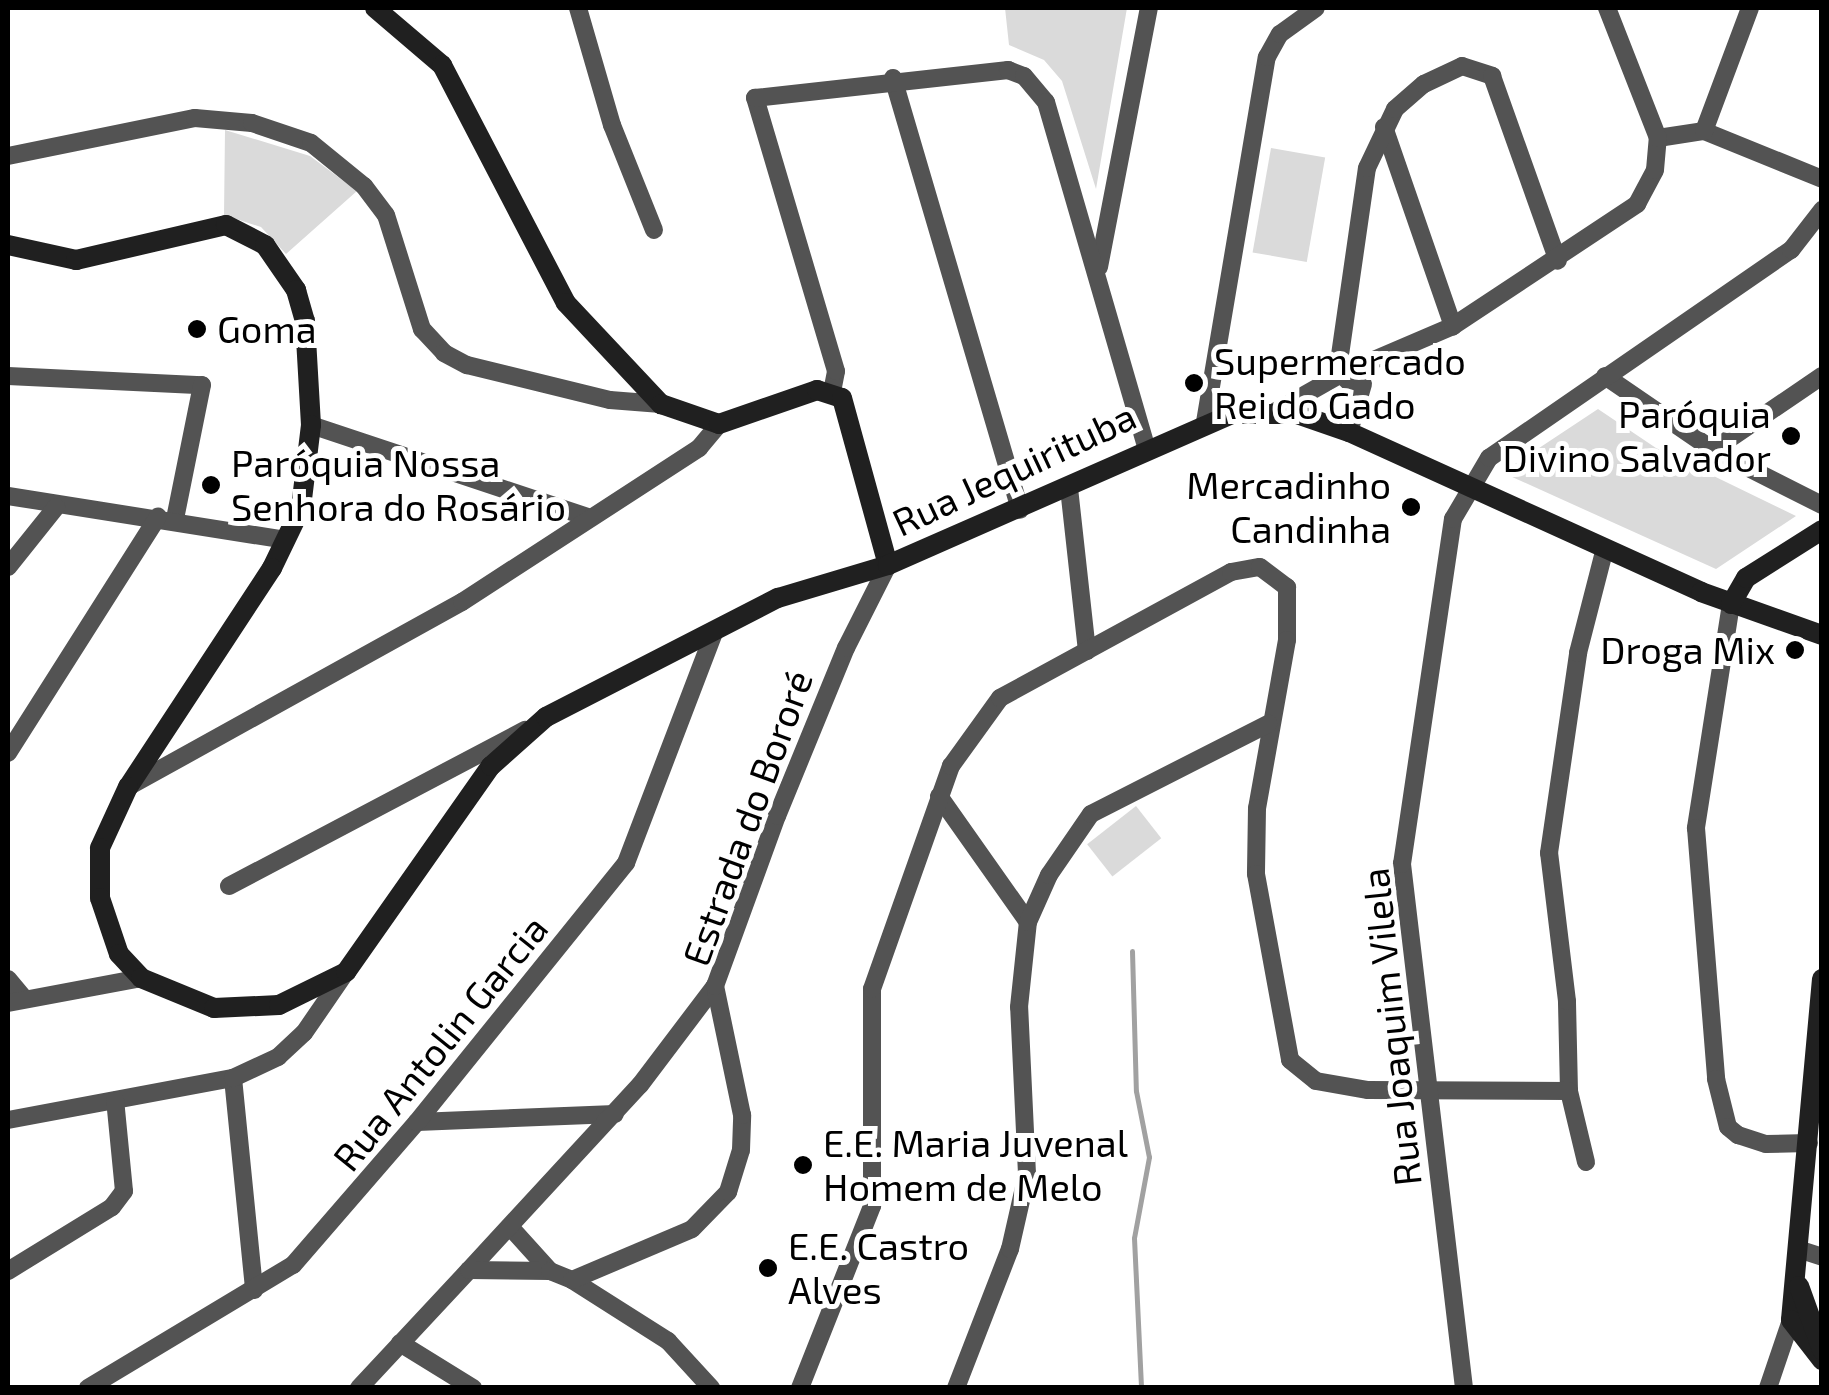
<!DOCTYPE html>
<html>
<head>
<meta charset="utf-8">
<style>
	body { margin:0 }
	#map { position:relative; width:1829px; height:1395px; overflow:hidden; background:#fff; font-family:"Exo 2",sans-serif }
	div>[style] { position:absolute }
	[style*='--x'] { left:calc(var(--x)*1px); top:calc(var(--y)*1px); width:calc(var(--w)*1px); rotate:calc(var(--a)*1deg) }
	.green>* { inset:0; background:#dadada; transform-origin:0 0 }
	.stream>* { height:5px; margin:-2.5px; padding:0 2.5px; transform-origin:2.5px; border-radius:2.5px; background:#a1a1a1 }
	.street>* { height:18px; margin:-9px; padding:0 9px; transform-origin:9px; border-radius:9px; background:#535353 }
	.secondary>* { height:20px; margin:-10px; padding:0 10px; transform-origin:10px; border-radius:10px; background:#202020 }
	.dots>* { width:28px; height:28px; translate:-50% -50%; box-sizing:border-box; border:5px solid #fff; border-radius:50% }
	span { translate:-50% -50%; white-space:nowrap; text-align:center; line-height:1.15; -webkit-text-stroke:10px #fff; paint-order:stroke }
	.poi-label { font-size:38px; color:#000 }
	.left { translate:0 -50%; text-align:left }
	.right { translate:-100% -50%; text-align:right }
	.street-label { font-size:38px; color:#000 }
	.frame { position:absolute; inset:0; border:10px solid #000; pointer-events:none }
</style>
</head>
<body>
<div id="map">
	<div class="green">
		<i style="clip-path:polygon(1005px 8px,1127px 8px,1096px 189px,1062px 81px,1044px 60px,1009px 45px)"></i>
		<i style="clip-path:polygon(225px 130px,310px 156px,357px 191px,286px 254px,261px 227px,224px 215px)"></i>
		<i style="left:1271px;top:148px;width:55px;height:106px;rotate:10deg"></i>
		<i style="clip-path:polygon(1598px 409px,1656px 448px,1796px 516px,1716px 569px,1510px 476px,1509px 468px)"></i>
		<i style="left:1136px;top:806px;width:41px;height:62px;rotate:52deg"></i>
	</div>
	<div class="stream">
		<i style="--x:1132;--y:951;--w:140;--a:88.4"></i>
		<i style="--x:1136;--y:1091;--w:67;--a:78.9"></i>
		<i style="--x:1149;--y:1157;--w:82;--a:100.5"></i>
		<i style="--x:1134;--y:1238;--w:150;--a:87.3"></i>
	</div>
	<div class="street">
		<i style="--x:578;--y:8;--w:122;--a:73.8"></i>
		<i style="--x:612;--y:125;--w:113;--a:68.2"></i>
		<i style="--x:893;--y:78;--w:450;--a:73.6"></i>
		<i style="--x:1384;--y:127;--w:211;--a:70.9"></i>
		<i style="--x:1704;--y:131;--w:127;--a:22.1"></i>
		<i style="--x:1658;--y:138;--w:47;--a:-8.7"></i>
		<i style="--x:1704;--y:131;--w:131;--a:-69.5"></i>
		<i style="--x:8;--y:156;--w:191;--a:-11.5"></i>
		<i style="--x:195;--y:118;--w:57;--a:5"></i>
		<i style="--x:252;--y:123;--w:62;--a:18.7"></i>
		<i style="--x:311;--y:143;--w:68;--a:39.1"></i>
		<i style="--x:364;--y:186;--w:36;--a:53"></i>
		<i style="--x:386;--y:215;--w:120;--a:72.5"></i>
		<i style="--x:422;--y:329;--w:33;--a:47"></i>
		<i style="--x:444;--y:353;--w:26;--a:28"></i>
		<i style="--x:467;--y:365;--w:147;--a:13.8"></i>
		<i style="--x:610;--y:400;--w:51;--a:4.5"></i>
		<i style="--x:1099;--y:267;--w:264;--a:-79.1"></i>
		<i style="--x:8;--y:376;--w:194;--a:2.7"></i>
		<i style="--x:202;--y:385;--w:137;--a:101.4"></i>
		<i style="--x:1605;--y:376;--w:131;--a:34.4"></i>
		<i style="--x:1713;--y:450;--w:122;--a:26.8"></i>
		<i style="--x:832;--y:392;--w:21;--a:-79"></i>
		<i style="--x:836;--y:371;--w:285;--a:-106.5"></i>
		<i style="--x:755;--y:98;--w:255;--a:-6.3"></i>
		<i style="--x:1008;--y:70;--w:17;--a:21"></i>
		<i style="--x:1024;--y:76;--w:34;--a:50"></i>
		<i style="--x:1046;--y:102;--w:359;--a:73.8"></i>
		<i style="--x:1360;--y:393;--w:27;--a:-135"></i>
		<i style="--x:1341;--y:374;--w:19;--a:-93"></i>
		<i style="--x:1340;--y:355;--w:189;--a:-81.8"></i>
		<i style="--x:1367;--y:168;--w:65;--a:-64.6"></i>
		<i style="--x:1395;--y:109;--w:38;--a:-41"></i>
		<i style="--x:1424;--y:84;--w:42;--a:-25.3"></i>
		<i style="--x:1462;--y:66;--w:32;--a:18"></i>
		<i style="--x:1492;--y:76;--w:196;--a:70.4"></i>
		<i style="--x:1276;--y:411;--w:75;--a:-29.6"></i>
		<i style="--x:1341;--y:374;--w:122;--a:-23.2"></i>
		<i style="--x:1453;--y:326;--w:221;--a:-33.5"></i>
		<i style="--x:1637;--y:204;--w:38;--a:-62"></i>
		<i style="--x:1655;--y:170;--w:32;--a:-85"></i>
		<i style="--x:1658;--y:138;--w:140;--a:-111.4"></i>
		<i style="--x:1205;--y:422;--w:370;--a:-80.4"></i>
		<i style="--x:1267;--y:57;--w:26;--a:-61"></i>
		<i style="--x:1280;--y:34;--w:44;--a:-35.8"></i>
		<i style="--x:311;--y:425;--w:291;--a:18.4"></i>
		<i style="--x:1349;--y:432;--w:50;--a:-73.7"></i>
		<i style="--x:1713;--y:450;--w:132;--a:-34.2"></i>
		<i style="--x:1069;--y:488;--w:164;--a:83.7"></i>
		<i style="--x:8;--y:496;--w:281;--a:9"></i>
		<i style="--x:8;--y:567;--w:77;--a:-51.3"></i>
		<i style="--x:1731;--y:604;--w:227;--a:98.9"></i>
		<i style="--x:1696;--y:828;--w:252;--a:85.4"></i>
		<i style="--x:1716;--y:1079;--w:49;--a:76"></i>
		<i style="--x:1728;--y:1127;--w:13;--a:39"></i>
		<i style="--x:1738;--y:1135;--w:29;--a:18"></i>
		<i style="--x:1766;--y:1144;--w:43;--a:-1.3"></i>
		<i style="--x:8;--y:753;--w:280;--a:-57.6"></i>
		<i style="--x:128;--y:787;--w:382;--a:-29"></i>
		<i style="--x:462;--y:602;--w:283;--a:-33"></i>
		<i style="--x:699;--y:448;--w:31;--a:-50"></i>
		<i style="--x:939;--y:796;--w:154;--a:54.8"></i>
		<i style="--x:229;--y:886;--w:335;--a:-27.8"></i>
		<i style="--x:8;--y:979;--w:26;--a:50"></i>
		<i style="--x:8;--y:1003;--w:135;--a:-10.6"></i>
		<i style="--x:233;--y:1078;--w:213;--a:84.3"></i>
		<i style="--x:8;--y:1120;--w:229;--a:-10.6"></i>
		<i style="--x:233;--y:1078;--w:50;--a:-25"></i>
		<i style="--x:278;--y:1057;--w:35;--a:-43"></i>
		<i style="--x:304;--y:1033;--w:74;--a:-55.5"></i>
		<i style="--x:417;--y:1122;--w:198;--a:-2.3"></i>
		<i style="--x:1586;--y:1162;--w:73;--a:-103.5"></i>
		<i style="--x:1569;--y:1091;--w:90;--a:-91.3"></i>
		<i style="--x:1567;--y:1001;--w:149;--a:-96.9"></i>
		<i style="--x:1549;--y:853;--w:202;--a:-81.7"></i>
		<i style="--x:1578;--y:653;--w:108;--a:-75.6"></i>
		<i style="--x:512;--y:1229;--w:57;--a:47.9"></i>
		<i style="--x:1801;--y:1250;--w:22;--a:18"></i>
		<i style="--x:469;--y:1270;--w:252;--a:-47.3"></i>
		<i style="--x:640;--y:1085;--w:124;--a:-52.9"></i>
		<i style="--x:8;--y:1271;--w:122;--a:-31.6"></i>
		<i style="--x:112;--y:1207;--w:20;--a:-53"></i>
		<i style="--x:124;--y:1191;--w:91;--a:-95.6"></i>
		<i style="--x:572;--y:1280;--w:114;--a:32.4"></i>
		<i style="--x:668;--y:1341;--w:64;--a:47.5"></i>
		<i style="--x:400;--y:1343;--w:86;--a:31.7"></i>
		<i style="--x:88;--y:1388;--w:239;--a:-31"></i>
		<i style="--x:293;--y:1265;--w:189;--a:-49.1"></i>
		<i style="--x:417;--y:1122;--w:333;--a:-51.1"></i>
		<i style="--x:626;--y:863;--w:246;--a:-69.1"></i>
		<i style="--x:359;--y:1388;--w:161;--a:-47"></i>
		<i style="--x:469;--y:1270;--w:81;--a:0.7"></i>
		<i style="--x:550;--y:1271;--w:24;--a:22"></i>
		<i style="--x:572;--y:1280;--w:130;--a:-23"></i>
		<i style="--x:692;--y:1229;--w:52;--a:-45.8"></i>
		<i style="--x:728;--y:1192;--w:44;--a:-72.8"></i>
		<i style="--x:741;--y:1150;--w:35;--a:-88"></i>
		<i style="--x:742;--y:1115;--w:132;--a:-101.8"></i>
		<i style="--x:715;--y:986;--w:181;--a:-70"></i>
		<i style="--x:777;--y:816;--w:182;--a:-67.7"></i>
		<i style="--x:846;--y:648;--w:93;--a:-63.2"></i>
		<i style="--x:800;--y:1388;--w:196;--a:-68.4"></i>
		<i style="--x:872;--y:1206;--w:217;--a:-90"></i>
		<i style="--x:872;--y:989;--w:237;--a:-70.5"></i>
		<i style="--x:951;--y:766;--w:84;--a:-54.2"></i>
		<i style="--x:1000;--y:698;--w:263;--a:-28.6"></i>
		<i style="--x:1231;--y:572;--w:29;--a:-10"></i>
		<i style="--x:1260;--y:567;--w:34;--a:37"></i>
		<i style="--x:1287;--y:587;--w:53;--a:90"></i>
		<i style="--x:1287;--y:640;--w:171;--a:100.1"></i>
		<i style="--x:1257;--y:808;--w:66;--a:90.9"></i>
		<i style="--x:1256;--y:874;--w:189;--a:79.6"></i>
		<i style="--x:1290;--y:1060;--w:33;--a:39"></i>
		<i style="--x:1316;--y:1081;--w:53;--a:9.8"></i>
		<i style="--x:1368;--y:1090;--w:201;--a:0.3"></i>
		<i style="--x:956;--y:1388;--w:149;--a:-68.8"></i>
		<i style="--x:1010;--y:1249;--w:77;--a:-77.2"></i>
		<i style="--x:1027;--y:1174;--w:167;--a:-92.7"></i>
		<i style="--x:1019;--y:1007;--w:85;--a:-84"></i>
		<i style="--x:1028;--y:922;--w:51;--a:-65.9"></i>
		<i style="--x:1049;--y:875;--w:74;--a:-55.5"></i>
		<i style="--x:1091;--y:814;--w:199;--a:-27"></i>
		<i style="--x:1464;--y:1388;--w:528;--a:-96.75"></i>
		<i style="--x:1402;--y:864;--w:349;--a:-81.6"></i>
		<i style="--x:1453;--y:519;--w:71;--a:-59.5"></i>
		<i style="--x:1489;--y:458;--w:367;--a:-34.6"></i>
		<i style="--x:1791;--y:250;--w:51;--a:-52.2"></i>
		<i style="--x:1768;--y:1388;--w:72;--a:-71.3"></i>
	</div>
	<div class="secondary">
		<i style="--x:375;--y:8;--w:88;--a:40.4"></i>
		<i style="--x:442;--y:65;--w:268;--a:62.5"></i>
		<i style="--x:566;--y:303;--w:139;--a:46.8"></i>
		<i style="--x:661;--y:404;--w:61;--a:19"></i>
		<i style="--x:719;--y:424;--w:104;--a:-19.1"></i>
		<i style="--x:817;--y:390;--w:26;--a:18"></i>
		<i style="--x:842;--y:398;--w:173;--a:74.6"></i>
		<i style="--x:8;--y:245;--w:70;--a:12.4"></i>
		<i style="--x:76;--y:260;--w:154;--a:-13.1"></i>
		<i style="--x:226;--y:225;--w:44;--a:27.1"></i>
		<i style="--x:265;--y:245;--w:55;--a:55.4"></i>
		<i style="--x:296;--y:290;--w:32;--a:74"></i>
		<i style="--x:305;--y:321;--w:104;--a:86.7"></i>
		<i style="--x:311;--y:425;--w:84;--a:96.9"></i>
		<i style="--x:301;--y:508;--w:67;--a:115.8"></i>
		<i style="--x:272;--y:568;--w:262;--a:123.3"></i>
		<i style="--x:128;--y:787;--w:67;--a:114.7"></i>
		<i style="--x:100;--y:848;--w:50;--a:90"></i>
		<i style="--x:100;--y:898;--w:59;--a:71.3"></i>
		<i style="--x:119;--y:954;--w:33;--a:47"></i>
		<i style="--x:141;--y:978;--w:79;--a:22.3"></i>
		<i style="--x:214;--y:1008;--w:65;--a:-2.6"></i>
		<i style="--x:279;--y:1005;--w:75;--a:-26.2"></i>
		<i style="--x:346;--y:972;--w:252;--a:-54.9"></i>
		<i style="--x:491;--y:766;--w:74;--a:-41.7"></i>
		<i style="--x:546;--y:717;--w:261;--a:-27.2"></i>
		<i style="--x:778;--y:598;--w:115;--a:-16.7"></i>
		<i style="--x:888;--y:565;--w:376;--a:-23.7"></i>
		<i style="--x:1232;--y:414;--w:65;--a:0"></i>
		<i style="--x:1297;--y:414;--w:55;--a:19.1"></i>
		<i style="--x:1349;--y:432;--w:387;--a:24.4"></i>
		<i style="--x:1701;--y:592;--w:128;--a:19.6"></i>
		<i style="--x:1731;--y:604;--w:30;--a:-60"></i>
		<i style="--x:1746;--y:578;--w:90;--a:-32.3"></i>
		<i style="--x:1822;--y:979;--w:342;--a:95.2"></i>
		<i style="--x:1791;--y:1320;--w:51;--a:52.2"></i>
		<i style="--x:1799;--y:1286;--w:68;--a:70.2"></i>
	</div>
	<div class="dots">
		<i style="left:197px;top:329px;background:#000"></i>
		<i style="left:1194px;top:383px;background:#000"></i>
		<i style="left:1791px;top:436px;background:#000"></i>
		<i style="left:211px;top:485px;background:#000"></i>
		<i style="left:1411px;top:507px;background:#000"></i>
		<i style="left:1795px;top:650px;background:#000"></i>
		<i style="left:803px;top:1165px;background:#000"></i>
		<i style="left:768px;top:1268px;background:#000"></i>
	</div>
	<div class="poi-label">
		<span class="left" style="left:217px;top:329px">Goma</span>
		<span class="left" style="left:1214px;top:383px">Supermercado<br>Rei do Gado</span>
		<span class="right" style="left:1771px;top:436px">Paróquia<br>Divino Salvador</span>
		<span class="left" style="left:231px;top:485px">Paróquia Nossa<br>Senhora do Rosário</span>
		<span class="right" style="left:1391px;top:507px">Mercadinho<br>Candinha</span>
		<span class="right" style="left:1775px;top:650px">Droga Mix</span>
		<span class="left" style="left:823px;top:1165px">E.E. Maria Juvenal<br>Homem de Melo</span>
		<span class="left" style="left:788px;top:1268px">E.E. Castro<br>Alves</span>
	</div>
	<div class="street-label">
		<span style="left:1014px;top:469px;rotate:-25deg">Rua Jequirituba</span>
		<span style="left:747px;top:818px;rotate:-70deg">Estrada do Bororé</span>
		<span style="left:1391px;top:1027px;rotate:-96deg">Rua Joaquim Vilela</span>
		<span style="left:440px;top:1043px;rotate:-51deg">Rua Antolin Garcia</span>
	</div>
	<div class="frame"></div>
</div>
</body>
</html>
